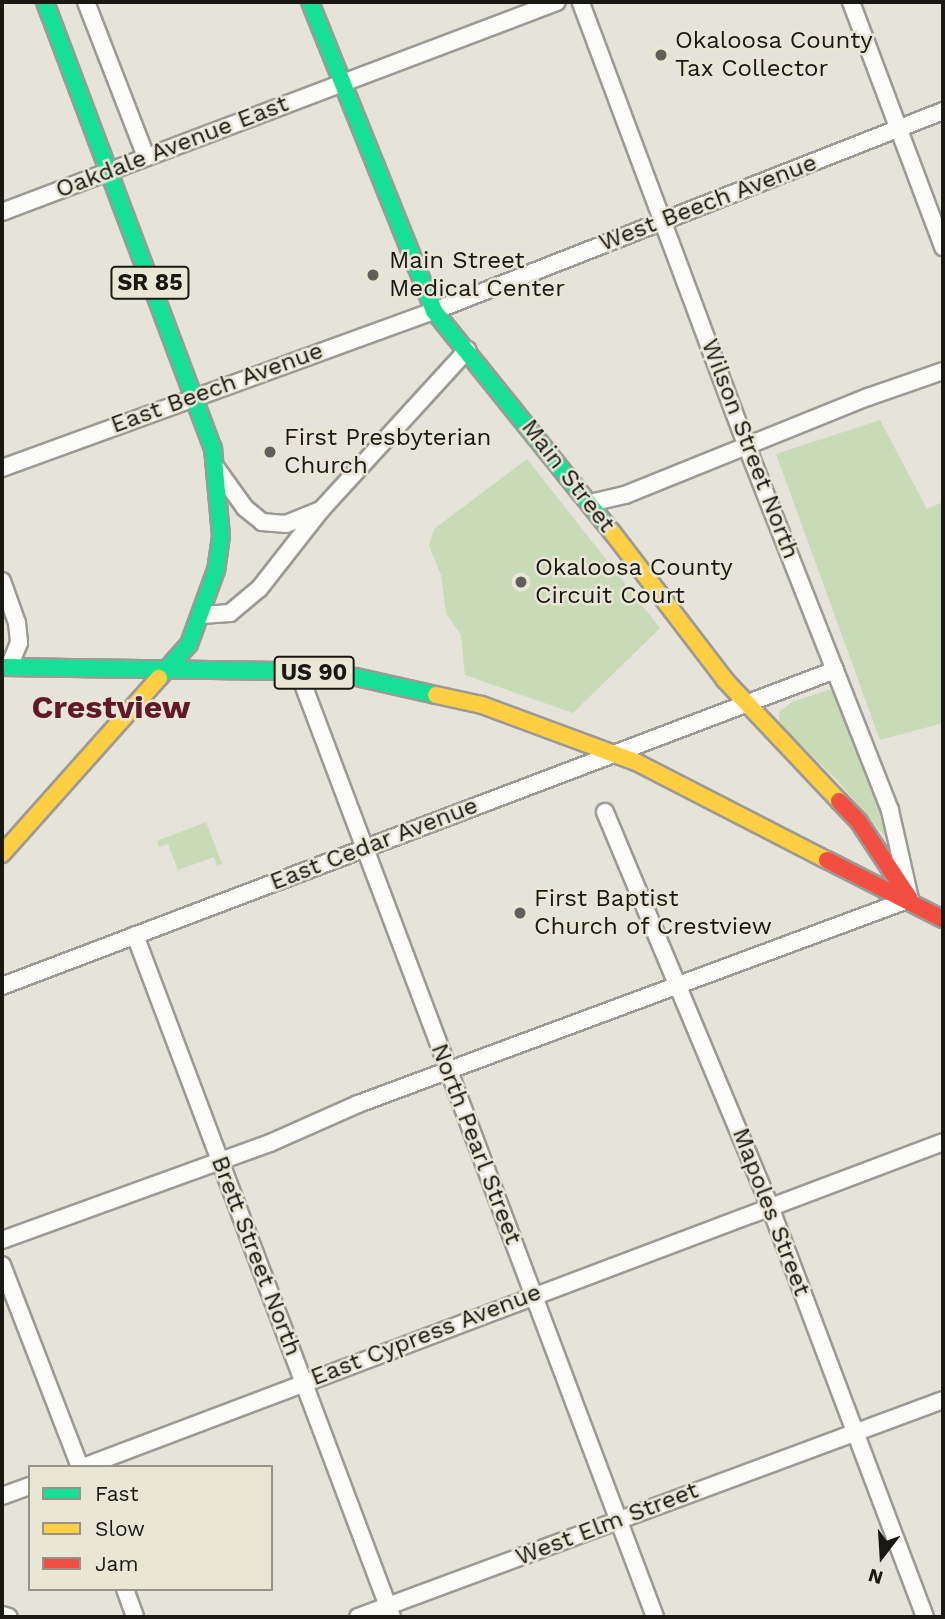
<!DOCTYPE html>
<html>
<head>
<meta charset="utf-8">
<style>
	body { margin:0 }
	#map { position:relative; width:945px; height:1619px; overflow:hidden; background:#e5e3da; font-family:"Work Sans",sans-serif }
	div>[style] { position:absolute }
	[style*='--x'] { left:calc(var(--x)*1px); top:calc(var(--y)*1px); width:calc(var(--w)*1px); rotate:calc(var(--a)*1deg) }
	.green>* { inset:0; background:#c9dab7 }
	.roads { filter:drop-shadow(2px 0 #9c9a94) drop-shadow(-2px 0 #9c9a94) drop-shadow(0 2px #9c9a94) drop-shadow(0 -2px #9c9a94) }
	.street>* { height:16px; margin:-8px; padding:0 8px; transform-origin:8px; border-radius:8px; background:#fbfbf9 }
	.fast>* { height:16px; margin:-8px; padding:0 8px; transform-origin:8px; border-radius:8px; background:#16e098 }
	.slow>* { height:16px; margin:-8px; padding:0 8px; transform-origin:8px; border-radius:8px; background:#ffcf43 }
	.jam>* { height:16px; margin:-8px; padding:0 8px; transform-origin:8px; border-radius:8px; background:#f24e42 }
	.dots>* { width:19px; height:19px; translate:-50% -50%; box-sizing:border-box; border:4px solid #e9e6d6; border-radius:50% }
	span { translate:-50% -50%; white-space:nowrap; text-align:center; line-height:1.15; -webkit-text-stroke:5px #e9e6d6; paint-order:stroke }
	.shield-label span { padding:2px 5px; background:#e9e6d6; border:2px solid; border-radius:5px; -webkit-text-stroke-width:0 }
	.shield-label { font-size:23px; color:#191813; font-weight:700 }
	.poi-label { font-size:24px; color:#191813 }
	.left { translate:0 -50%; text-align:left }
	.street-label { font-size:24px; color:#191813 }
	.district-label { font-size:32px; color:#601a27; font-weight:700 }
	.frame { position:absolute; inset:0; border:4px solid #191813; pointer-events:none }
	.legend { position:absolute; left:28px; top:1465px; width:245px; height:126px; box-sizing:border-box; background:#e9e6d6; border:2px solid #969488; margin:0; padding:9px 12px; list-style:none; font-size:21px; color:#191813 }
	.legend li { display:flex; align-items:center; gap:14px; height:35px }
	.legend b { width:35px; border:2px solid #969488 }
	.north { position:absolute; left:847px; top:1521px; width:70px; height:70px; -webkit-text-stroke:5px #e9e6d6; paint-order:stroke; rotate:197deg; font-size:19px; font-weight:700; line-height:28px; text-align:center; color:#191813 }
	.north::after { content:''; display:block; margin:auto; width:24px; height:32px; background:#191813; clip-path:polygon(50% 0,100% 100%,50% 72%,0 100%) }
</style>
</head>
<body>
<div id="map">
	<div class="green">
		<i style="clip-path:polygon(880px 420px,927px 509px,943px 502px,943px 723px,880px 740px,776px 454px)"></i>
		<i style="clip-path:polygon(527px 459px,660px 628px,573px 713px,465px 675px,461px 635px,446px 613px,441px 575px,429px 546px,434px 529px)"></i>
		<i style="clip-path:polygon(838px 687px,886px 809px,888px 840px,836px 779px,779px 724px,779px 712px,792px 702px)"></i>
		<i style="clip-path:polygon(206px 822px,222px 864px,217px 866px,214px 857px,178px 870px,168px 844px,159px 847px,157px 841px)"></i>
	</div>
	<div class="roads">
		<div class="street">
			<i style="--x:86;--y:2;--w:166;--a:68.8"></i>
			<i style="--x:851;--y:2;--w:262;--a:69.4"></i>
			<i style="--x:2;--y:212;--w:593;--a:-20.73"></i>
			<i style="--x:2;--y:468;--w:460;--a:-20"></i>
			<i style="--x:434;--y:311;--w:547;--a:-21.45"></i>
			<i style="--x:217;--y:469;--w:48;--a:54.3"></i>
			<i style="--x:245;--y:508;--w:22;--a:39"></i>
			<i style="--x:262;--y:522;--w:24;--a:5"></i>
			<i style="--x:286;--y:524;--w:38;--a:-22"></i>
			<i style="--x:590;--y:503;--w:36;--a:-13"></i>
			<i style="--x:625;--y:495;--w:262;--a:-22"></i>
			<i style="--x:868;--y:397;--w:79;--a:-19.1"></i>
			<i style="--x:2;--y:581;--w:45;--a:70.3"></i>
			<i style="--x:17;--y:623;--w:20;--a:84"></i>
			<i style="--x:19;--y:643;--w:26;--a:113"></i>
			<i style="--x:202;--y:615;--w:28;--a:-4"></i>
			<i style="--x:230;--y:613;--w:38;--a:-40"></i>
			<i style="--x:259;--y:589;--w:100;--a:-51.9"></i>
			<i style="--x:321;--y:510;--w:217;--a:-47.6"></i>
			<i style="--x:298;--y:671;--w:1011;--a:69.32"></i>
			<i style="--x:605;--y:812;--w:425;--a:67.3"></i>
			<i style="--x:769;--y:1204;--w:441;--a:69.3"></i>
			<i style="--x:135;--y:935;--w:729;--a:69.35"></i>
			<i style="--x:2;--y:986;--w:891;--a:-20.77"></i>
			<i style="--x:2;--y:1240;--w:285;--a:-19.9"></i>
			<i style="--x:270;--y:1143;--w:96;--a:-23.9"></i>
			<i style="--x:358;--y:1104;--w:589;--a:-20.37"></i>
			<i style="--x:910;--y:899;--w:91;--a:-102.7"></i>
			<i style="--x:890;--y:810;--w:390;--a:-111.5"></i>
			<i style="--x:747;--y:447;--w:475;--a:-110.5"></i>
			<i style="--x:2;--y:1265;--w:217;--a:68.9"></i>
			<i style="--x:83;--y:1467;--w:919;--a:-20.7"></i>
			<i style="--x:2;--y:1496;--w:30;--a:-20"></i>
			<i style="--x:125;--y:1589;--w:30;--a:70"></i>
			<i style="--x:2;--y:1615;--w:7;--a:16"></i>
			<i style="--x:358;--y:1617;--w:624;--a:-20.35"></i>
		</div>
		<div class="fast">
			<i style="--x:45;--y:2;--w:477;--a:69.4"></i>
			<i style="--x:213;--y:448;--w:88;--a:84.8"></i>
			<i style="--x:221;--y:536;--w:34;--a:98"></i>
			<i style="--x:216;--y:570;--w:79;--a:110"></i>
			<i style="--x:189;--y:644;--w:45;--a:131.4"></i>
			<i style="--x:310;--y:2;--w:333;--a:68.1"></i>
			<i style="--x:434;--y:311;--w:284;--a:51.2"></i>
			<i style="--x:2;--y:667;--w:296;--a:0.8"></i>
			<i style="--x:298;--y:671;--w:58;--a:5.9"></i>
			<i style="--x:356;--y:677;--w:82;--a:12.7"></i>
		</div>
		<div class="slow">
			<i style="--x:612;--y:532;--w:186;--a:52.6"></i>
			<i style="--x:725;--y:680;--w:166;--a:46.7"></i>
			<i style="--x:436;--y:695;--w:47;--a:12.3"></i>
			<i style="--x:482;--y:705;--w:164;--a:20.3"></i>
			<i style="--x:636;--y:762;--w:215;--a:27.2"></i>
			<i style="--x:2;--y:854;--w:236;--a:-48.3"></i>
		</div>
		<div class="jam">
			<i style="--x:839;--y:801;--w:29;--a:46"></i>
			<i style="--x:859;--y:822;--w:92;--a:56.5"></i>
			<i style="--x:827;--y:860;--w:130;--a:27"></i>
		</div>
	</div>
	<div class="dots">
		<i style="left:661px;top:55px;background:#605f59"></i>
		<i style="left:373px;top:275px;background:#605f59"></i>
		<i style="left:270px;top:452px;background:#605f59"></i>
		<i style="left:521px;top:582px;background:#605f59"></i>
		<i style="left:520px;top:913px;background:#605f59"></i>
	</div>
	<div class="shield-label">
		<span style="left:150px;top:283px">SR 85</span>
		<span style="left:314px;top:673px">US 90</span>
	</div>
	<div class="poi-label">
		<span class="left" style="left:675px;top:55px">Okaloosa County<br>Tax Collector</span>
		<span class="left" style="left:389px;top:275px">Main Street<br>Medical Center</span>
		<span class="left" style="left:284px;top:452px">First Presbyterian<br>Church</span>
		<span class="left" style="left:535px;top:582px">Okaloosa County<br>Circuit Court</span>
		<span class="left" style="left:534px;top:913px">First Baptist<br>Church of Crestview</span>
	</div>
	<div class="street-label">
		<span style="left:172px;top:147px;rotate:-21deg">Oakdale Avenue East</span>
		<span style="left:708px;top:203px;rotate:-21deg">West Beech Avenue</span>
		<span style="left:217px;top:388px;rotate:-20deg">East Beech Avenue</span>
		<span style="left:750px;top:449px;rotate:69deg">Wilson Street North</span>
		<span style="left:568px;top:476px;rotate:52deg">Main Street</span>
		<span style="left:374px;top:844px;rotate:-21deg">East Cedar Avenue</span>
		<span style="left:476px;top:1144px;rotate:69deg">North Pearl Street</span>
		<span style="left:771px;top:1212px;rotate:69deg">Mapoles Street</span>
		<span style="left:256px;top:1256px;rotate:69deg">Brett Street North</span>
		<span style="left:426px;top:1335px;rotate:-21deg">East Cypress Avenue</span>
		<span style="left:607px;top:1524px;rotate:-21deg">West Elm Street</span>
	</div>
	<div class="district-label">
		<span style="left:111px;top:707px">Crestview</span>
	</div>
	<div class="frame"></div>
	<ul class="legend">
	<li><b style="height:9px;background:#16e098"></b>Fast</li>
	<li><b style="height:9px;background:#ffcf43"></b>Slow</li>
	<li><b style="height:9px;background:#f24e42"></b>Jam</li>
	</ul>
	<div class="north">N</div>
</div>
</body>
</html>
